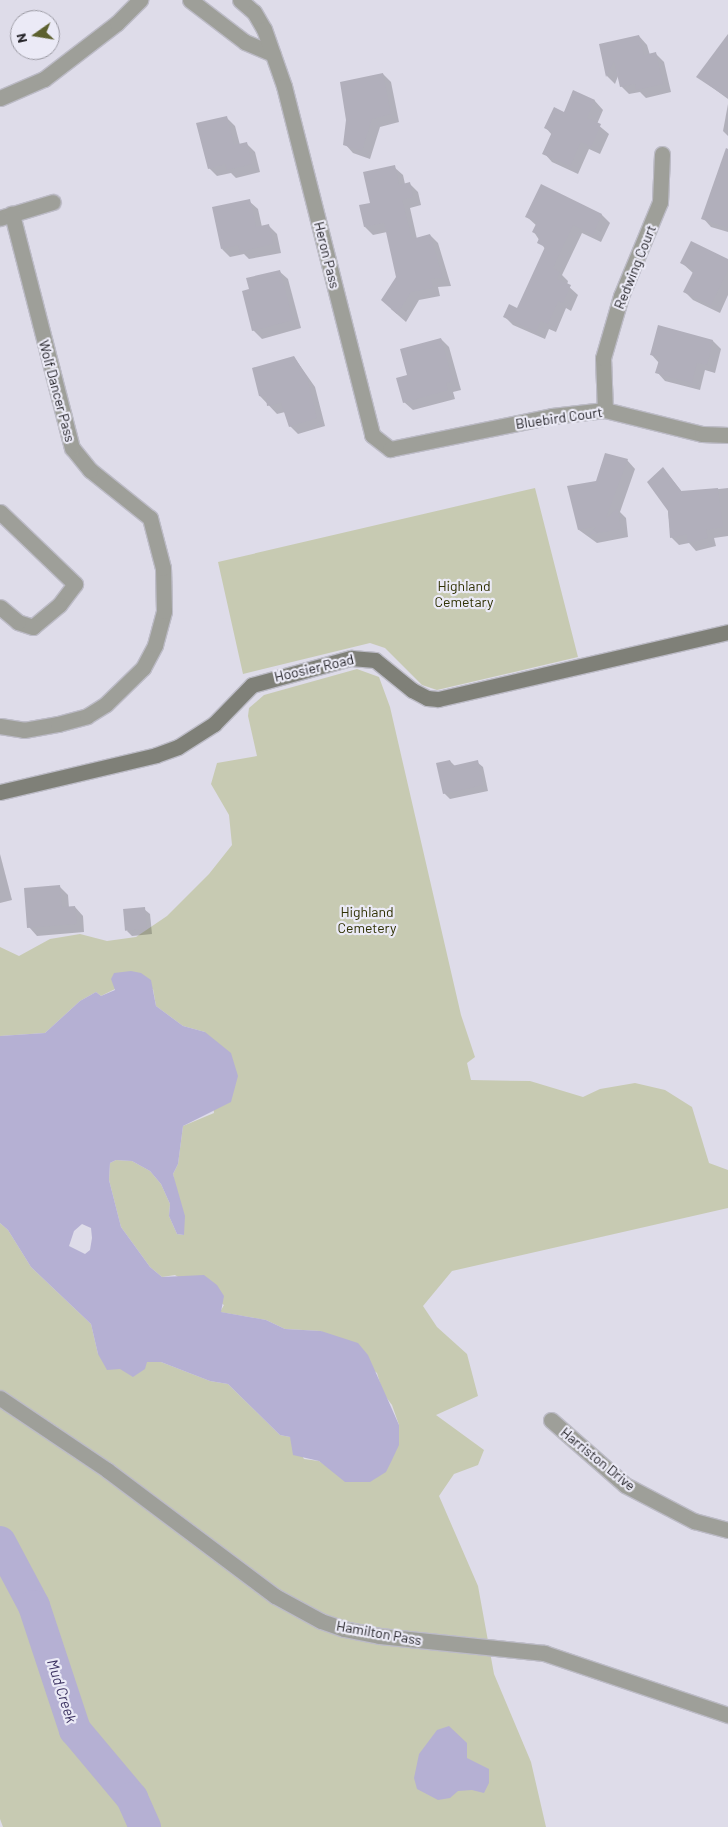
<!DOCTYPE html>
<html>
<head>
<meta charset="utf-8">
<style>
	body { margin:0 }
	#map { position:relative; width:728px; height:1827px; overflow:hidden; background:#dedce9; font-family:Barlow,sans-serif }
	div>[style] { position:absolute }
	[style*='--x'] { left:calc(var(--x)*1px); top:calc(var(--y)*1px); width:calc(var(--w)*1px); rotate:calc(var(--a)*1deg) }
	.green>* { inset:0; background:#c7cab2 }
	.water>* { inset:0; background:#b5b0d3 }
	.shadow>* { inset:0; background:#0003 }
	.river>* { height:32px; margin:-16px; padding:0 16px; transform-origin:16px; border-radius:16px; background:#b5b0d3 }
	.building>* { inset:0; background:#b1afbb; transform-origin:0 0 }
	.roads { filter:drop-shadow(1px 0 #bcbbc6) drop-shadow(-1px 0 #bcbbc6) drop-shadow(0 1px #bcbbc6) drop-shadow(0 -1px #bcbbc6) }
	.street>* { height:15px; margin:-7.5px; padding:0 7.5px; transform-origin:7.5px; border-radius:7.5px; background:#9e9f99 }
	.secondary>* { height:15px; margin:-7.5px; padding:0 7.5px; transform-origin:7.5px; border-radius:7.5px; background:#7f8078 }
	span { translate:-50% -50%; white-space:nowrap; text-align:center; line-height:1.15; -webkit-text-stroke:4.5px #ebeaf6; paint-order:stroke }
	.street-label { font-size:14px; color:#232227 }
	.park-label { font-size:14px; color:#2f3103 }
	.water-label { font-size:15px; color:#3c3261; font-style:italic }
	.north { position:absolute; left:10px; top:10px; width:50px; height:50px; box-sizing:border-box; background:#ebeaf6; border:1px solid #9b9aa3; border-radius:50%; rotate:257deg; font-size:14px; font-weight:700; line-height:20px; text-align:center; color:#232227 }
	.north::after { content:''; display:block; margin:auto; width:18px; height:22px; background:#5c602e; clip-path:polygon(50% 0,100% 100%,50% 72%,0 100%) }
</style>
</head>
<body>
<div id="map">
	<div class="green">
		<i style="clip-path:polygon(535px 488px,578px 657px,437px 690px,422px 685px,385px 648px,370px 643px,243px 674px,218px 562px)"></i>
		<i style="clip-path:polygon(357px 669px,379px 677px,390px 707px,461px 1015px,475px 1057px,467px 1063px,471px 1080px,530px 1081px,583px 1097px,600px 1089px,635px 1083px,665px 1090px,692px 1107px,709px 1163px,728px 1170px,728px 1208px,452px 1271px,423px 1306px,437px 1327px,467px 1354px,478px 1396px,436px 1415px,484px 1450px,478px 1465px,454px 1474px,439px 1496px,478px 1586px,494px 1674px,531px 1762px,546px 1827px,3px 1827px,0 1819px,0 1223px,8px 1230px,31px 1267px,91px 1324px,98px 1354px,161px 1362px,210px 1381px,228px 1384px,280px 1435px,290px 1437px,304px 1459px,319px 1461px,332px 1470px,399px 1425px,392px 1405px,383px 1393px,377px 1373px,321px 1331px,285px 1329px,266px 1320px,220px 1312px,224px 1305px,175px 1275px,162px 1277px,150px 1267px,121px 1227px,109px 1180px,110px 1163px,116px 1160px,132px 1161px,150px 1171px,161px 1184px,170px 1204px,169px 1216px,177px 1234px,184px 1235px,173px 1174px,178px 1164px,183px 1126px,214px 1113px,205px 1032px,183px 1026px,156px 1006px,153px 989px,115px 989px,101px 996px,96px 992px,80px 1001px,45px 1033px,0 1036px,0 947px,19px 956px,50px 939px,80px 934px,107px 941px,136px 937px,167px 916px,209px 874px,232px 845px,229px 815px,211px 784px,217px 763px,257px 756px,248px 716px,249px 708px,264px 695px)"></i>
	</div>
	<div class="water">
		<i style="clip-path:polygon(evenodd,131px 971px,141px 973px,151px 980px,156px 1006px,183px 1026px,205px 1032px,231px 1053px,238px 1076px,231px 1102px,183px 1126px,178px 1164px,173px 1174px,185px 1216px,184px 1235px,177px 1234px,169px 1216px,170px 1204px,161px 1184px,150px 1171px,132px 1161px,116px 1160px,110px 1163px,109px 1180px,121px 1227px,150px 1267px,162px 1277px,204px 1275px,217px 1285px,224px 1296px,221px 1312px,266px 1320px,285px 1329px,321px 1331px,358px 1343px,368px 1355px,399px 1425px,399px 1445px,391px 1462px,386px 1472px,370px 1482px,345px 1482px,319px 1461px,293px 1455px,290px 1437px,280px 1435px,228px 1384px,210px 1381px,161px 1362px,147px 1362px,145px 1369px,133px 1377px,120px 1369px,107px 1370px,98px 1354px,91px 1324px,31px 1267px,8px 1230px,0 1223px,0 1036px,45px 1033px,80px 1001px,96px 992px,101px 996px,115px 990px,111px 979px,114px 973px,131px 971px,82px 1224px,91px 1228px,92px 1238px,90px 1250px,85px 1254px,69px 1246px,74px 1231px,82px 1224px)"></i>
		<i style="clip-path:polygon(449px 1726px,467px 1743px,467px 1758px,489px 1769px,489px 1783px,484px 1793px,472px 1790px,458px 1791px,450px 1798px,438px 1800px,417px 1789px,414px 1778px,419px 1754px,437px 1730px)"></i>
	</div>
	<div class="shadow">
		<i style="clip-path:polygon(639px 36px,647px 45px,650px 55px,656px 54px,664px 62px,671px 92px,646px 98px,640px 92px,629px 94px,621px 86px,618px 76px,615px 84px,607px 76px,600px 45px)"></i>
		<i style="clip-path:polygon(728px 46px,728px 99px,698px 77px)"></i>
		<i style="clip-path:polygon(383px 74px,391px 82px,399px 122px,380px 127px,370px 159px,353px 153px,345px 144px)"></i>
		<i style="clip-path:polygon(574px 92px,595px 101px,603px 110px,597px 124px,609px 134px,600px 154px,589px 149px,578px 174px,552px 162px,544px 153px,552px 135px,546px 128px,564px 113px)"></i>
		<i style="clip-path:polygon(728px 104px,728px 136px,723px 131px)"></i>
		<i style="clip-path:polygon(226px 117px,235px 126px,240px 145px,246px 143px,255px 152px,260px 172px,236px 178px,231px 173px,217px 176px,209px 168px)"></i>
		<i style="clip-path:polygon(394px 167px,403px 175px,405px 184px,409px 183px,418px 192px,421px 205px,410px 208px,417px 239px,430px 235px,438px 243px,451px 286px,438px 287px,440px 296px,419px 300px,406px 322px,391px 309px,398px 277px,387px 232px,373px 235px,365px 227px,372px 204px)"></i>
		<i style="clip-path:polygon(728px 173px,728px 232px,711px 227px,703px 218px)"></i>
		<i style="clip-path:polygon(541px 186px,602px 215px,610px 223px,601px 242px,582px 233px,562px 275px,568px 281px,567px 285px,578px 295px,571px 311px,566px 308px,556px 332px,549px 329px,545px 339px,513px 325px,505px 317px,518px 310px,545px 249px,534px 232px,537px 226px,527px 217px)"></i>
		<i style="clip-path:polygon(249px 201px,258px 209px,262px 227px,269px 226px,277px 234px,281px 253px,249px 259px,244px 254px,230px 257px,222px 249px)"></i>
		<i style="clip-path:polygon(728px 260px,728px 295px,720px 313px,693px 300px,685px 292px,693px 273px,682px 263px)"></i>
		<i style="clip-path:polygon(279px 271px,288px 279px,301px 328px,262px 339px,253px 330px,250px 290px)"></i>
		<i style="clip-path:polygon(659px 326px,713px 341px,721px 349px,715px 373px,705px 370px,700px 390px,665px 381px,657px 372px,659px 363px,651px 354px)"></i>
		<i style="clip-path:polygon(441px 339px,449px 347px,461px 390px,453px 392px,455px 399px,413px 410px,404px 402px,409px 376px)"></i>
		<i style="clip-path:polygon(294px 357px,315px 387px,325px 426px,298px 434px,290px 426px,285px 412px,277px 414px,260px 396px)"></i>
		<i style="clip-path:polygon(627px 460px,635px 469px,620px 512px,626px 518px,628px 537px,597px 543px,579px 530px,597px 482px)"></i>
		<i style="clip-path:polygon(663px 468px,683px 493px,728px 488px,728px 536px,714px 538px,716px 546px,696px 551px,689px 543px,679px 545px,671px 537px)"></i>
		<i style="clip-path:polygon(450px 761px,456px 767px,477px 762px,483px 767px,488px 791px,450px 799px,444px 793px)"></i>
		<i style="clip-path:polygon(0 854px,12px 900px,0 903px)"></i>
		<i style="clip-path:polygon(60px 887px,68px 895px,69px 908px,75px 907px,83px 916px,84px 932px,37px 936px,29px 927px)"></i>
		<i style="clip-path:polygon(144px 909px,150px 914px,152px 934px,132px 936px,127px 931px)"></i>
	</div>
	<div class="river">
		<i style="--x:0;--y:1542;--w:72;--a:62"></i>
		<i style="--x:34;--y:1606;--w:131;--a:71.7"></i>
		<i style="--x:75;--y:1730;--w:89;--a:50"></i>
		<i style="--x:132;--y:1798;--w:32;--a:66"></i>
	</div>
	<div class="building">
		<i style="clip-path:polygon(728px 34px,728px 98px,696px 77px)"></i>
		<i style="clip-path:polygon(639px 35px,644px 55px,656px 52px,663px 84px,636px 90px,635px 84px,620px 87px,614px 61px,606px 77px,599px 44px)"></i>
		<i style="clip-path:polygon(383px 73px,391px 114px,372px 119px,362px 151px,343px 145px,346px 120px,340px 82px)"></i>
		<i style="clip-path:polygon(573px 90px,595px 100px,587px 118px,601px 124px,591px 147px,581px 142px,570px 166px,542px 154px,552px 132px,544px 128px,554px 107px,564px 112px)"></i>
		<i style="clip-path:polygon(227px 116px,234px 145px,247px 142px,252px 164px,227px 170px,225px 164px,208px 169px,196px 123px)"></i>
		<i style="clip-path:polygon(726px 148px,728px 149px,728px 228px,701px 219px)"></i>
		<i style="clip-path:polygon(395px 165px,399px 185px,410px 182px,413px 197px,402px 200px,412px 239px,430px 234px,443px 278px,431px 279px,433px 288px,411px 292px,397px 314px,381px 300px,396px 277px,384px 223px,364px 227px,359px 205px,370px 203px,363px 172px)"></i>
		<i style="clip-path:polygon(541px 184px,602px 214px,593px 235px,573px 225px,553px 268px,560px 272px,557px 279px,571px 285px,563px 303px,558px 301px,548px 324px,541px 321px,536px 332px,503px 317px,509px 304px,517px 308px,545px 247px,537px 243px,540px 236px,532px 232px,537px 222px,525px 217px)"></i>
		<i style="clip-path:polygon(250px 199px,256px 227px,269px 224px,273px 244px,240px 252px,238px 245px,221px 249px,212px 207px)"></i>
		<i style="clip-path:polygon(691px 241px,728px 259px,728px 270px,711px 305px,683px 292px,694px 270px,680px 263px)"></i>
		<i style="clip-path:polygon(280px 270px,293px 320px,252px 331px,242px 291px,249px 289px,246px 278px)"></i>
		<i style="clip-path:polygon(658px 325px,713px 340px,707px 365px,697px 363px,692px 383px,655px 373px,660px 357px,650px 355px)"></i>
		<i style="clip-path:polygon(441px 338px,453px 381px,446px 383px,448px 390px,403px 403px,396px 378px,407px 375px,400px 349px)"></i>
		<i style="clip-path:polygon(294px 356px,307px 377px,317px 418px,289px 427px,281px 403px,267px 406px,266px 397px,259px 396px,252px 368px)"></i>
		<i style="clip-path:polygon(605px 453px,628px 459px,606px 518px,618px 508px,621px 529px,588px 535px,597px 526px,578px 530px,567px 486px,596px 481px)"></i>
		<i style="clip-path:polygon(663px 467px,681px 491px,718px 488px,723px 527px,706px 530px,708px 538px,687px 543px,687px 534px,670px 538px,668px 511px,647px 482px)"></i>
		<i style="clip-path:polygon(450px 760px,452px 766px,478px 760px,483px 785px,443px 794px,436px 763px)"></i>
		<i style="clip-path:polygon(60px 885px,62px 907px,75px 906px,77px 924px,27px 928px,24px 888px)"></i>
		<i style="left:145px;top:907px;width:22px;height:22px;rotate:85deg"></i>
	</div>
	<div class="roads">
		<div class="street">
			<i style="--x:190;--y:0;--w:69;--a:37.4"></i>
			<i style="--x:245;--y:42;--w:30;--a:23"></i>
			<i style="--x:240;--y:0;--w:18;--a:41"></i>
			<i style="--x:254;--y:12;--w:20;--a:60"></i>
			<i style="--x:264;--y:29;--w:60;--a:70.7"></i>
			<i style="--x:284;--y:86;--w:360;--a:75.8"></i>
			<i style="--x:372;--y:435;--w:23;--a:38"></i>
			<i style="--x:390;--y:449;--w:165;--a:-11.5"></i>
			<i style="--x:552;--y:416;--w:53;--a:-6.5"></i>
			<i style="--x:605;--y:410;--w:100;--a:13.9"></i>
			<i style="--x:702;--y:434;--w:26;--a:2"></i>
			<i style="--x:0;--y:98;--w:48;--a:-23.4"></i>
			<i style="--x:44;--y:79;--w:92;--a:-37.5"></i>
			<i style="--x:117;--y:23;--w:33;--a:-45"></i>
			<i style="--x:0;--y:218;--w:55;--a:-16.8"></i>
			<i style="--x:605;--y:410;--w:52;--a:-92.2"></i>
			<i style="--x:603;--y:358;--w:65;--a:-73.8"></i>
			<i style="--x:621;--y:296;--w:102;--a:-67.5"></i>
			<i style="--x:660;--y:202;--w:48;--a:-87.6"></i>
			<i style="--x:0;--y:512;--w:104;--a:43.8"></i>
			<i style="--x:75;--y:584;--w:26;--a:127"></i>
			<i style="--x:59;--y:605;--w:34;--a:140"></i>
			<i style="--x:33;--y:627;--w:16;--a:-162"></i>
			<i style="--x:18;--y:622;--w:23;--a:-140"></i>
			<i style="--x:0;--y:726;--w:24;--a:9"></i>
			<i style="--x:24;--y:730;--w:35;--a:-10"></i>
			<i style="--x:58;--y:724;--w:30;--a:-15"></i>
			<i style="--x:87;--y:716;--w:22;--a:-32"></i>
			<i style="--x:106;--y:704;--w:52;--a:-44.2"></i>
			<i style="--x:143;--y:668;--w:26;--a:-62"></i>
			<i style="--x:155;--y:645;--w:35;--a:-75"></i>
			<i style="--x:164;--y:611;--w:43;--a:-91.3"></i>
			<i style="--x:163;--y:568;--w:52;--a:-104.6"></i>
			<i style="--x:150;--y:518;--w:77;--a:-141.3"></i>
			<i style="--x:90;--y:470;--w:28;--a:-129"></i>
			<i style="--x:72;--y:448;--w:242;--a:-104.4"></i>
			<i style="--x:0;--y:1398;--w:129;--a:33.9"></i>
			<i style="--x:107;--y:1470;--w:210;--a:36.9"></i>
			<i style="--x:275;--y:1596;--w:52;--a:28.5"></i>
			<i style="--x:321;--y:1621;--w:24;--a:19"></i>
			<i style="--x:344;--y:1629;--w:37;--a:11"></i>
			<i style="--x:380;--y:1636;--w:165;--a:5.9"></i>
			<i style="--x:544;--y:1653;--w:194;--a:18.6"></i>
			<i style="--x:551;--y:1420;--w:98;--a:41.3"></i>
			<i style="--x:625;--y:1485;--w:78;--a:27.6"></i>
			<i style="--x:694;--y:1521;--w:35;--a:15"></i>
		</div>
		<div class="secondary">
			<i style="--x:0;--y:792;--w:160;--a:-13.3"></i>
			<i style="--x:156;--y:755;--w:23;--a:-20"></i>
			<i style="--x:178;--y:747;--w:43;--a:-32.6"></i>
			<i style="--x:214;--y:724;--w:54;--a:-45.7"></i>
			<i style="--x:252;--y:685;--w:103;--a:-15.3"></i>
			<i style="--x:351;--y:658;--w:24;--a:5"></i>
			<i style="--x:375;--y:660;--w:48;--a:39"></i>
			<i style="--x:412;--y:690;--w:17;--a:28"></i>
			<i style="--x:427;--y:698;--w:11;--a:5"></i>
			<i style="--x:438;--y:699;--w:298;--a:-13"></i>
		</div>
	</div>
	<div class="street-label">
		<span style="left:327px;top:255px;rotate:76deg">Heron Pass</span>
		<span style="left:635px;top:267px;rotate:-68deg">Redwing Court</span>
		<span style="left:57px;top:391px;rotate:75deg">Wolf Dancer Pass</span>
		<span style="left:559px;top:418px;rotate:-8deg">Bluebird Court</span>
		<span style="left:314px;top:668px;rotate:-13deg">Hoosier Road</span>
		<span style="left:598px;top:1459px;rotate:39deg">Harriston Drive</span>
		<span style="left:379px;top:1633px;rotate:10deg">Hamilton Pass</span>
	</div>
	<div class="park-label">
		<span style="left:464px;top:594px">Highland<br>Cemetary</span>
		<span style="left:367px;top:920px">Highland<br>Cemetery</span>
	</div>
	<div class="water-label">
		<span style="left:62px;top:1691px;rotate:72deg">Mud Creek</span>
	</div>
	<div class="north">N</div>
</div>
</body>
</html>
